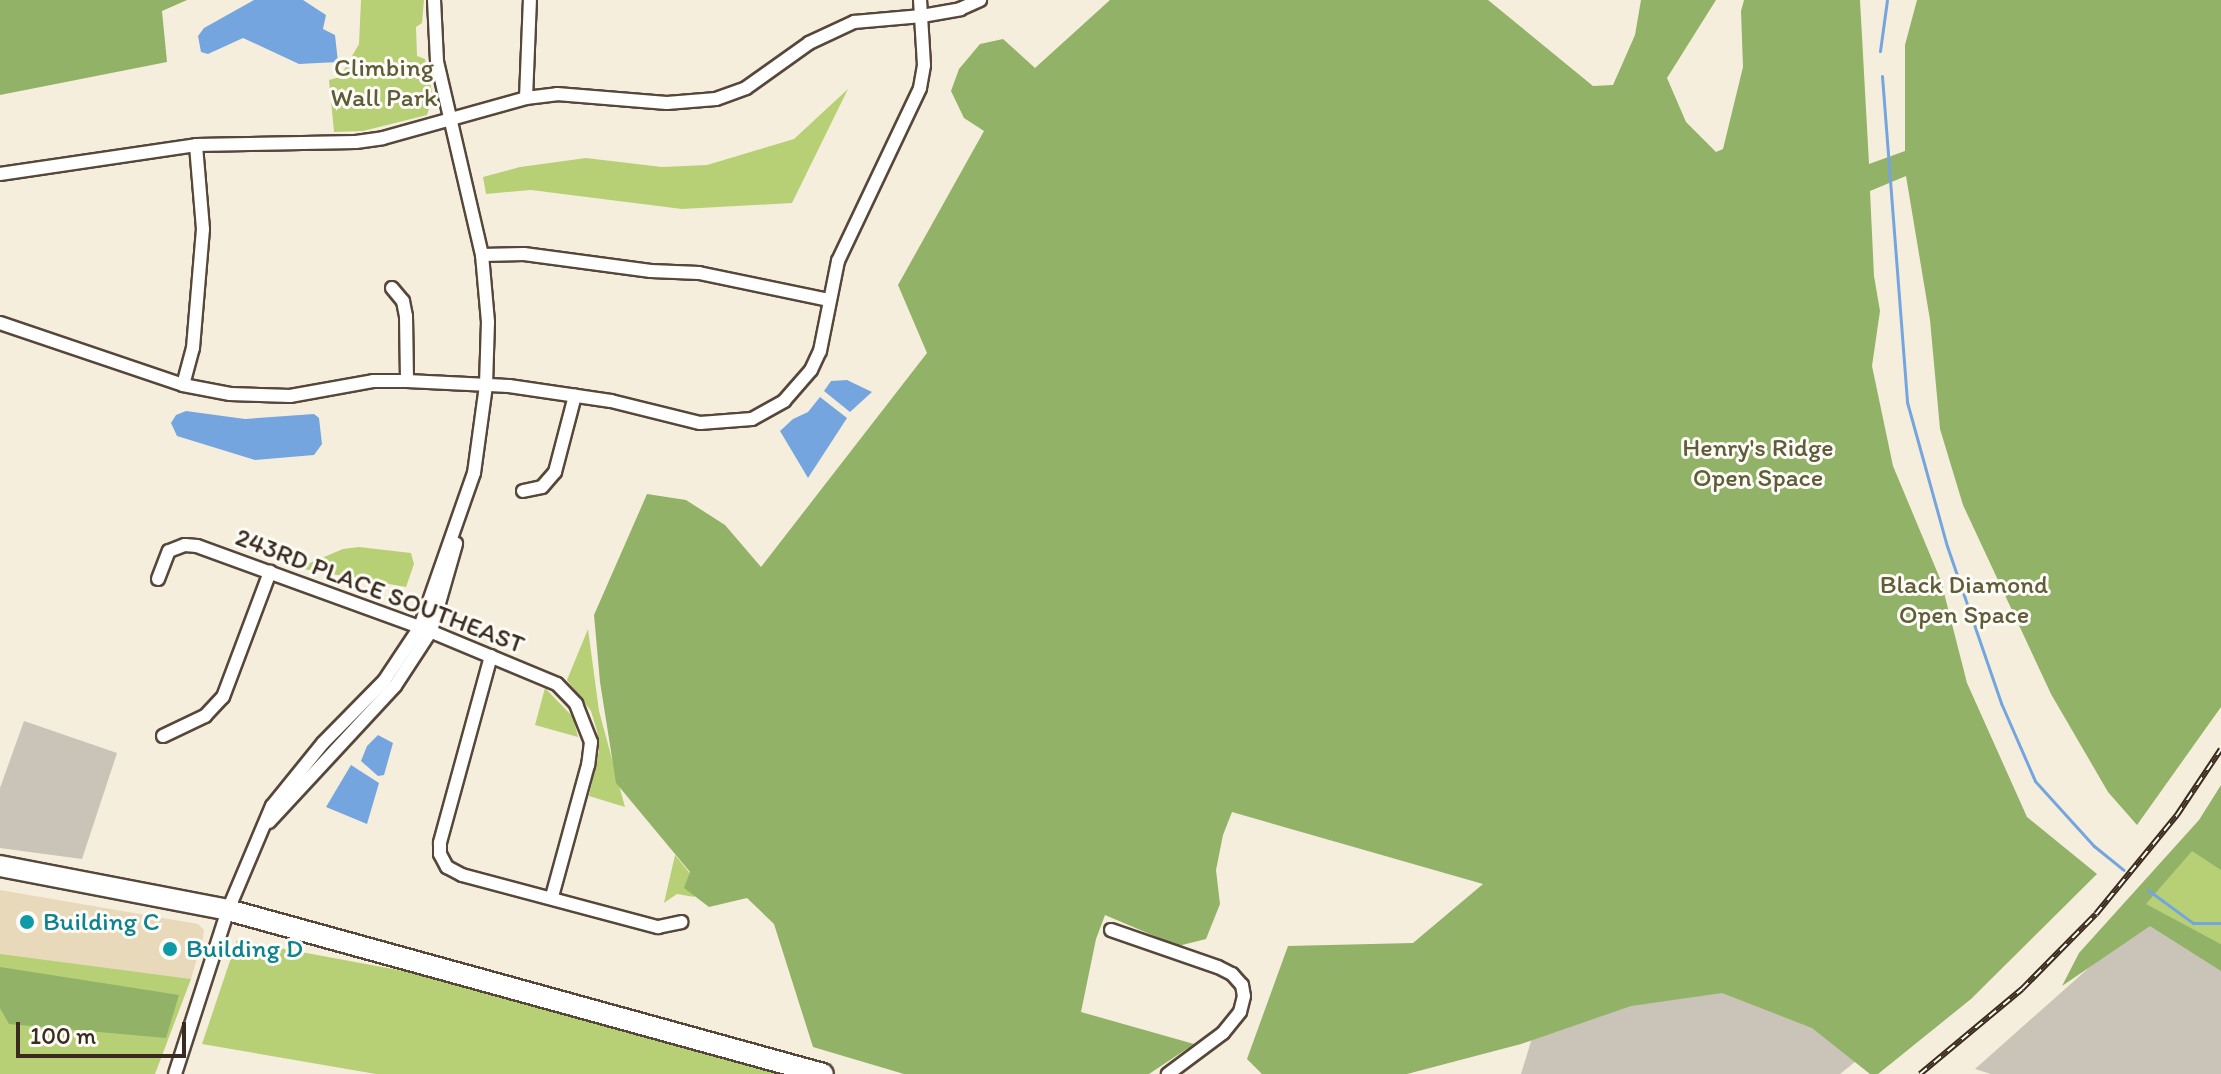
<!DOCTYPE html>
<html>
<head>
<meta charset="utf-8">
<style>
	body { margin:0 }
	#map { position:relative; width:2221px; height:1074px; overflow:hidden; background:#f6eedc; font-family:Itim,sans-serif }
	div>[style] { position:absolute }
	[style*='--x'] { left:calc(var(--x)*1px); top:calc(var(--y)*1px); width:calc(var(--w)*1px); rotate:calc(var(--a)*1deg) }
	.built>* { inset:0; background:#e8d9ba }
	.industrial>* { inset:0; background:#c9c3b8 }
	.green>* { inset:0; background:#b7d076 }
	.forest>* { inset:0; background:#91b267 }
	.water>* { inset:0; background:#74a5df }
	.stream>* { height:3px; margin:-1.5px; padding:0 1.5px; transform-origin:1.5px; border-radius:1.5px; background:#74a5df }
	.roads { filter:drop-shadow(2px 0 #57473a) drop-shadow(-2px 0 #57473a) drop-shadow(0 2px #57473a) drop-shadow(0 -2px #57473a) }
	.minor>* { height:12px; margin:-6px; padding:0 6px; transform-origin:6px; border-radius:6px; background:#fff }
	.primary>* { height:20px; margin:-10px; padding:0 10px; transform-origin:10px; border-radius:10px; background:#fff }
	.rail>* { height:6px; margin-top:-3px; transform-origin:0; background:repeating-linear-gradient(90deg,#fdfcf7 0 9px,#3b2a1e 0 18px); box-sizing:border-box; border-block:2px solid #3b2a1e }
	.dots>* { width:22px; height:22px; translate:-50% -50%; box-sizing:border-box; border:4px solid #fdfcf7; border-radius:50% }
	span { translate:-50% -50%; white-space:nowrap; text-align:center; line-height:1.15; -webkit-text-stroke:6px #fdfcf7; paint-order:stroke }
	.park-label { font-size:26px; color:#605c38 }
	.street-label { font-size:26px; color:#3b2a1e }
	.culture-label { font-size:26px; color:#0d838f }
	.left { translate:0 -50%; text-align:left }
	.scale { position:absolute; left:16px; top:1022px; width:170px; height:36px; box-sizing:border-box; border:4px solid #3b2a1e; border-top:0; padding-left:10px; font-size:24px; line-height:28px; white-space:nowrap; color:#3b2a1e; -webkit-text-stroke:6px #fdfcf7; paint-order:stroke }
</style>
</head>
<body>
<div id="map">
	<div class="built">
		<i style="clip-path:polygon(0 890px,198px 924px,204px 930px,203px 938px,191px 979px,0 956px)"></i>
	</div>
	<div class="industrial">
		<i style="clip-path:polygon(24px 721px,117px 753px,82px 859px,0 848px,0 788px)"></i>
		<i style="clip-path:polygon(1570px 915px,1888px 1035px,1840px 1074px,1521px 1074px)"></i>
		<i style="clip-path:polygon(2145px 918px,2221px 970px,2221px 1074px,1991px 1074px,1975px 1069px)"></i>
	</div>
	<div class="green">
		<i style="clip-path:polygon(361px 0,424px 0,422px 23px,416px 27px,417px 56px,425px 59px,433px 96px,427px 115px,363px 131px,334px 132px,329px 80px,340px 77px,359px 44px)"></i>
		<i style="clip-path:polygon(848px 89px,792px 203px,682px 209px,531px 190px,486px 194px,483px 177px,520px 167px,586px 158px,662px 167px,707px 165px,794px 139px)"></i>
		<i style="clip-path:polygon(359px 547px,411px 553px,414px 564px,406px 587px,298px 568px,343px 549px)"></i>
		<i style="clip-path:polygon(588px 629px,599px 711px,625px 807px,589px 796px,599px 751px,597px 731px,591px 711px,567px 680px)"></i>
		<i style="clip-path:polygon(545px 688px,573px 717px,578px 737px,535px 725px)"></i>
		<i style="clip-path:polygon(2221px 797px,2221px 944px,2145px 904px)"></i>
		<i style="clip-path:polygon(675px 855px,697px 882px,694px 897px,677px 894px,664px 903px)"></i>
		<i style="clip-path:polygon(237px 940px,436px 977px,813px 1074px,376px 1074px,202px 1044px)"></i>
		<i style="clip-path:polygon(0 954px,191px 979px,155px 1074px,0 1074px)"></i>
	</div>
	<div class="forest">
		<i style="clip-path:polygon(0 0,187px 0,162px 11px,167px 62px,0 95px)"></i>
		<i style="clip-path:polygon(1110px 0,1488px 0,1593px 86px,1613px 85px,1635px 35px,1641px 0,1716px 0,1667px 78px,1686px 122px,1716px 152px,1723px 149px,1743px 67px,1741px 11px,1744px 0,1860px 0,1869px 164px,1905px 151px,1905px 45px,1917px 0,2221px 0,2221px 707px,2137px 825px,2108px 792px,2051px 694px,1963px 505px,1940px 429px,1930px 320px,1906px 176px,1870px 191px,1874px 276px,1880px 311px,1872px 366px,1893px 466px,1941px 581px,1967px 683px,2027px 817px,2097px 874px,1971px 999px,1878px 1074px,1870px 1074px,1812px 1028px,1722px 993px,1631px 1006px,1521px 1044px,1407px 1074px,1262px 1074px,1247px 1059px,1288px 946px,1413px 943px,1483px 884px,1232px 812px,1223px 835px,1216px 870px,1220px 904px,1206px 939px,1178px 946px,1105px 915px,1096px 939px,1081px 1012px,1194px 1044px,1149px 1074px,904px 1074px,813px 1047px,774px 924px,747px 898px,709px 907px,684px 888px,690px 872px,616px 783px,600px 682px,594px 615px,647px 494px,686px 500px,725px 525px,761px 567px,927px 353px,898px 285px,984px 131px,964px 118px,951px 91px,959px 69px,980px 44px,1003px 39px,1035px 68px)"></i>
		<i style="clip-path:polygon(2221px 785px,2221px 870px,2192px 851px,2146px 904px,2221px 944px,2221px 971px,2150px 926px,2062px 986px,2079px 953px,2199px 820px)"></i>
		<i style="clip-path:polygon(0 967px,179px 995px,166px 1038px,9px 1024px,0 1008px)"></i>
	</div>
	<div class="water">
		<i style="clip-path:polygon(254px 0,303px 0,326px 15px,323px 29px,335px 35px,338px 62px,299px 64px,243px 38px,208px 54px,201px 52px,198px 36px,204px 28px)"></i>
		<i style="clip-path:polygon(847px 380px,872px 392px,850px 412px,824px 391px,831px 381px)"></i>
		<i style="clip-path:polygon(820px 397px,847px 418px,808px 478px,780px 431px,793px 419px,808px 412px)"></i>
		<i style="clip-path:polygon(186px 411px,245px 419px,314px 414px,319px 418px,322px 444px,314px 455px,255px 460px,177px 436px,171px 423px,176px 415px)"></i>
		<i style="clip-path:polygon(378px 735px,393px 743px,384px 775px,378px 776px,361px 761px,367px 746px)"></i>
		<i style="clip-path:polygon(351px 765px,379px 783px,367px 824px,326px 807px)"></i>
	</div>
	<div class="stream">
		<i style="--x:1880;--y:51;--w:51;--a:-82.2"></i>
		<i style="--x:1882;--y:76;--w:327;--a:85.6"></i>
		<i style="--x:1907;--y:402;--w:149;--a:74.5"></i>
		<i style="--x:1947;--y:546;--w:166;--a:71"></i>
		<i style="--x:2001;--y:703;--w:85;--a:66.4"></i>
		<i style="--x:2035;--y:781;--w:88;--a:47.8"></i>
		<i style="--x:2094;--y:846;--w:38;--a:39"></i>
		<i style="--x:2148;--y:890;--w:56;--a:36.3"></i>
		<i style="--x:2193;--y:923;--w:28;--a:0"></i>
	</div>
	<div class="roads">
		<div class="minor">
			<i style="--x:526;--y:98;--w:98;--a:-87.7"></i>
			<i style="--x:0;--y:174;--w:198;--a:-8.4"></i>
			<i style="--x:196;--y:145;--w:160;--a:-1.1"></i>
			<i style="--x:356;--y:142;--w:27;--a:-8"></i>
			<i style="--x:383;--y:138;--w:148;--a:-15.6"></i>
			<i style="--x:526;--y:98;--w:31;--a:-7"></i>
			<i style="--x:557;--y:94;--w:110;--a:4.7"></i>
			<i style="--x:667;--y:103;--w:49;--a:-4.7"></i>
			<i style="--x:716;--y:99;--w:32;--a:-20"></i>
			<i style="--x:746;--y:88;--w:77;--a:-35.5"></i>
			<i style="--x:809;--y:43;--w:50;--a:-25"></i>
			<i style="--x:854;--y:22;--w:68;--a:-5"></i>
			<i style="--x:922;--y:16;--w:39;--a:-10"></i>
			<i style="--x:960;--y:9;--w:22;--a:-24"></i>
			<i style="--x:482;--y:255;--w:42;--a:-1.4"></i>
			<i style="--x:524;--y:254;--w:128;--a:7.6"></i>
			<i style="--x:651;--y:271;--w:48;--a:2.4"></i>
			<i style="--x:699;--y:273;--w:132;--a:11.8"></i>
			<i style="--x:392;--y:288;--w:17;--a:50"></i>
			<i style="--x:403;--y:301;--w:15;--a:79"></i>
			<i style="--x:406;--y:316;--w:65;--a:89.1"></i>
			<i style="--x:0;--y:323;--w:193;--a:18.7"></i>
			<i style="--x:183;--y:385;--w:48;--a:10.8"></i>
			<i style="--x:230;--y:394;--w:60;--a:1.9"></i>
			<i style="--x:290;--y:396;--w:84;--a:-10.2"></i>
			<i style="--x:373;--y:381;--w:34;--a:0"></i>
			<i style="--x:407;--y:381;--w:102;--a:2.8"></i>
			<i style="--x:509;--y:386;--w:103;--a:8.4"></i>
			<i style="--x:611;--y:401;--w:92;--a:13.9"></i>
			<i style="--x:700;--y:423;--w:52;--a:-4.4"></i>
			<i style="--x:752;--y:419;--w:37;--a:-29"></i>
			<i style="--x:784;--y:401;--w:41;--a:-48.9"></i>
			<i style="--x:811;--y:370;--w:21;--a:-65"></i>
			<i style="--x:820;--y:351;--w:92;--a:-78.7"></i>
			<i style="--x:838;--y:261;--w:191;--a:-64.6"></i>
			<i style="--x:920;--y:88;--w:23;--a:-80"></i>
			<i style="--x:924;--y:65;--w:65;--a:-93.5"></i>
			<i style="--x:183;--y:385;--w:38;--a:-75"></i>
			<i style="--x:193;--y:348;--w:119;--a:-85.2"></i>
			<i style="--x:203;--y:229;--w:84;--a:-94.8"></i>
			<i style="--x:523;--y:491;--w:19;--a:-12"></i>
			<i style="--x:542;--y:487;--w:20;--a:-49"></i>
			<i style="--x:555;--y:472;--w:79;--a:-75.3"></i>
			<i style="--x:158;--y:579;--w:30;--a:-69"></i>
			<i style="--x:169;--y:551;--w:17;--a:-21"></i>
			<i style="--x:185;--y:545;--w:12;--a:5"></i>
			<i style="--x:197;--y:546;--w:237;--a:20"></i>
			<i style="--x:420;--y:627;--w:148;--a:22.6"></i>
			<i style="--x:557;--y:684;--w:28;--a:46"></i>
			<i style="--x:576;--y:704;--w:41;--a:68.5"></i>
			<i style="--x:591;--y:742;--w:23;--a:97"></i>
			<i style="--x:588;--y:765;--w:137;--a:105.3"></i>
			<i style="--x:491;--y:656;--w:194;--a:105.3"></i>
			<i style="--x:440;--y:843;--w:11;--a:90"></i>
			<i style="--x:440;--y:854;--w:15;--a:62"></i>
			<i style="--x:447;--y:867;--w:17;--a:28"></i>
			<i style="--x:462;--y:875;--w:203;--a:14.9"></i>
			<i style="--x:658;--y:927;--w:24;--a:-12"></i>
			<i style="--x:163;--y:736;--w:47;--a:-25.5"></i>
			<i style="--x:205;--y:716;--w:26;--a:-47"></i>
			<i style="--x:223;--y:697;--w:134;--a:-69.4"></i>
			<i style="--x:269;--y:822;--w:185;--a:-47.2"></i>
			<i style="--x:395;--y:686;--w:66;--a:-56.8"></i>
			<i style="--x:431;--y:631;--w:91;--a:-74"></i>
			<i style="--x:1111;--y:930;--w:113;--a:19.1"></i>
			<i style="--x:1218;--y:967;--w:16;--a:27"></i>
			<i style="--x:1232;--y:974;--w:15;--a:48"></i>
			<i style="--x:1242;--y:985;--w:11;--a:80"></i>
			<i style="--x:1244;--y:996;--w:16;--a:104"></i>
			<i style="--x:1240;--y:1012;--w:27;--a:129"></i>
			<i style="--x:1223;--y:1033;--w:69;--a:143.3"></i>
			<i style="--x:175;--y:1074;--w:172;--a:-72.1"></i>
			<i style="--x:228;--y:910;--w:113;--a:-67.1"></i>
			<i style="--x:272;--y:806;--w:81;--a:-51"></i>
			<i style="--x:323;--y:743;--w:87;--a:-45.5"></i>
			<i style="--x:384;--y:681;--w:65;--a:-56.3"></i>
			<i style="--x:420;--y:627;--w:163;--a:-70.7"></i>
			<i style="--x:474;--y:473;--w:89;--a:-82.2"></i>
			<i style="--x:486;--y:385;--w:63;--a:-88.2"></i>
			<i style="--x:488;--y:322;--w:67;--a:-95.1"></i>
			<i style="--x:482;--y:255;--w:199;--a:-103.1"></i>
			<i style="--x:437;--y:61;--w:61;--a:-92.8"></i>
		</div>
		<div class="primary">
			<i style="--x:0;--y:866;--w:232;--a:10.9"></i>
			<i style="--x:228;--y:910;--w:617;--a:15.41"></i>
		</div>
	</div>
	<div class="rail">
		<i style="--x:1920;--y:1074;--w:133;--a:-39.8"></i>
		<i style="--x:2022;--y:989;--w:105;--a:-45.4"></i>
		<i style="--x:2096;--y:914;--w:128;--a:-50.7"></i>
		<i style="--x:2177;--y:815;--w:79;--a:-56.3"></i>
	</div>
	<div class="dots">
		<i style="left:27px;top:922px;background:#0f9aa8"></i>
		<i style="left:170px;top:949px;background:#0f9aa8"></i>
	</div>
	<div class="park-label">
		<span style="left:384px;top:83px">Climbing<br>Wall Park</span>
		<span style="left:1758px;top:463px">Henry's Ridge<br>Open Space</span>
		<span style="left:1964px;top:600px">Black Diamond<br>Open Space</span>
	</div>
	<div class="street-label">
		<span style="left:380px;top:591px;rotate:21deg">243RD PLACE SOUTHEAST</span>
	</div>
	<div class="culture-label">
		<span class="left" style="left:43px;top:922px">Building C</span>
		<span class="left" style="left:186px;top:949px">Building D</span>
	</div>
	<div class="scale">100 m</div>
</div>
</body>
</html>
